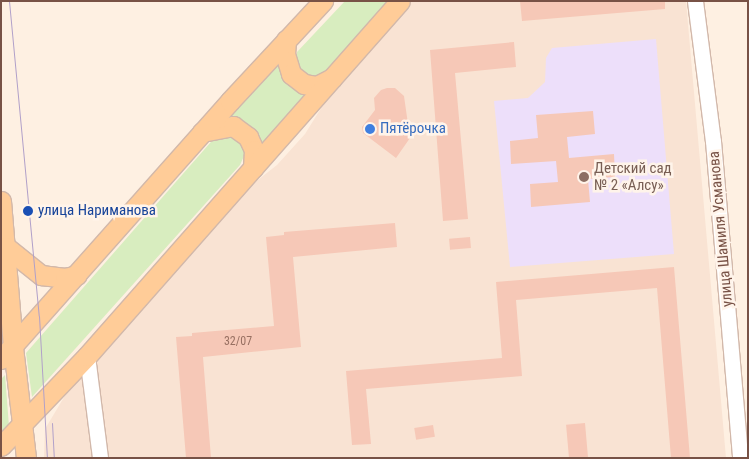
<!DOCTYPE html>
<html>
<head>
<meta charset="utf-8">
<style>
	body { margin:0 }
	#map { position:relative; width:749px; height:459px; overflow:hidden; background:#fef0e2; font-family:"Roboto Condensed",sans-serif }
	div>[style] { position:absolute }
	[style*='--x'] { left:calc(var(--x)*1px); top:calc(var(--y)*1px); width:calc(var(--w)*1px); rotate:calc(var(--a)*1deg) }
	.residential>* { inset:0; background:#f9e3d3 }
	.education>* { inset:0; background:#eddffa }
	.green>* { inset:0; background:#d8edbf }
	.building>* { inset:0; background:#f6c8b7; transform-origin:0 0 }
	.roads { filter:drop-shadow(1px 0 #d2b8aa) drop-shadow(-1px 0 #d2b8aa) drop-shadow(0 1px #d2b8aa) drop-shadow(0 -1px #d2b8aa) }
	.minor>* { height:15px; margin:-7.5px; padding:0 7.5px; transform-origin:7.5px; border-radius:7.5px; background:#fff }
	.major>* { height:19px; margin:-9.5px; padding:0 9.5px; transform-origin:9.5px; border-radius:9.5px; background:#ffcc98 }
	.tram>* { height:1px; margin:-0.5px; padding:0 0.5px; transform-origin:0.5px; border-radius:0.5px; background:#b1a0c9 }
	.dots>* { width:14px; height:14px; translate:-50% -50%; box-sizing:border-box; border:2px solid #fff4ea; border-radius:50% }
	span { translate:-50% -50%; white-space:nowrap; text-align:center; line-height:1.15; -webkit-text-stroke:5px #fff4ea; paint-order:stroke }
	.number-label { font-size:12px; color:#987062 }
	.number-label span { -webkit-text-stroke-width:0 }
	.shop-label { font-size:15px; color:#366cbe }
	.left { translate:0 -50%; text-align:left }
	.education-label { font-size:15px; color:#785e54 }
	.transit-label { font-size:15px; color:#164399 }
	.street-label { font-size:15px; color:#785246 }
	.frame { position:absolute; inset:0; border:2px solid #785246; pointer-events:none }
</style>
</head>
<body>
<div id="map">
	<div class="residential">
		<i style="clip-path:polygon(410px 1px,686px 1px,726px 458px,44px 458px,45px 429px,69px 389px,245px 190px,277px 165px,305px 134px,323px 105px)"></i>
	</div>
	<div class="education">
		<i style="clip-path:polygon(656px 39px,674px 254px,510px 267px,494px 101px,528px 98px,545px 82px,546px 58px,552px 48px)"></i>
	</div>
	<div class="green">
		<i style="clip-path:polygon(345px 1px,387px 1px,328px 72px,312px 80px,297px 70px,297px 52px)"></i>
		<i style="clip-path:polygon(279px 61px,280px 70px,288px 84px,309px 93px,263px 149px,252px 127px,236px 118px,224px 121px)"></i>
		<i style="clip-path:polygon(217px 135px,228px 135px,236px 138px,244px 146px,244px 156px,240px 165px,32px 397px,26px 353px)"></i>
		<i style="clip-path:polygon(5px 375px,9px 426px,1px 434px,1px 379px)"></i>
	</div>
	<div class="building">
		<i style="clip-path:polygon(520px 1px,665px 1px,665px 9px,522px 21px)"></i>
		<i style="clip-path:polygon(514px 42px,516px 67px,455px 73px,468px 219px,443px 221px,430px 50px)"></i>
		<i style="clip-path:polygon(387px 88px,395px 88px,404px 96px,410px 138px,396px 158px,363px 133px,362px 127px,375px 110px,374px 98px,381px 90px)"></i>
		<i style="clip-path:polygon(593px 111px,595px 134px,567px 137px,569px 158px,614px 154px,615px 177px,588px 179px,590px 202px,531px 207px,530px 184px,558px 182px,556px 161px,511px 164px,510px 141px,538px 138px,536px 115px)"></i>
		<i style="clip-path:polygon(395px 223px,397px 247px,293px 257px,301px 347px,203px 357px,211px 458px,186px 458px,176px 337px,192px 336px,192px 333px,274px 326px,266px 237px,284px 235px,284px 232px)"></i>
		<i style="left:470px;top:237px;width:11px;height:21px;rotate:85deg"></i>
		<i style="clip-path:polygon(674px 267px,690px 458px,671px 458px,657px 288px,516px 300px,522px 376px,366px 389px,371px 444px,352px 445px,346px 371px,502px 358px,496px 282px)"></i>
		<i style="left:585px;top:423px;width:35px;height:19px;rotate:85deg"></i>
		<i style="left:433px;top:425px;width:12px;height:19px;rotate:81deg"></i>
	</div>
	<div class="roads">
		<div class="minor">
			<i style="--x:695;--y:1;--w:141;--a:82.7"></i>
			<i style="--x:713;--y:141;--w:318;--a:85.1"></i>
			<i style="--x:87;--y:356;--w:103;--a:82.7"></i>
		</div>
		<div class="major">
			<i style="--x:286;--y:40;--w:14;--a:94"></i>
			<i style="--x:285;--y:54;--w:21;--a:73"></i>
			<i style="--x:291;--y:74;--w:16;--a:38"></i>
			<i style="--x:304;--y:84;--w:13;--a:9"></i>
			<i style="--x:317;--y:86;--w:17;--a:-28"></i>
			<i style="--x:202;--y:132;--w:32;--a:-11"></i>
			<i style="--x:233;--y:126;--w:19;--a:36"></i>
			<i style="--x:248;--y:137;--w:14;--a:65"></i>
			<i style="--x:254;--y:150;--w:18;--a:93"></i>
			<i style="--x:1;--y:201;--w:146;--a:85.3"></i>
			<i style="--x:13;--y:347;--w:112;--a:83.3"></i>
			<i style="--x:6;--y:247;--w:45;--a:38.7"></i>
			<i style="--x:41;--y:275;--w:24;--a:7"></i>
			<i style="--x:65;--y:278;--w:12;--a:-14"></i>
			<i style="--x:1;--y:359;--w:345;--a:-48.4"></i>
			<i style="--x:230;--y:101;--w:137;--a:-47.1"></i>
			<i style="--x:1;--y:446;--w:124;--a:-46.3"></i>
			<i style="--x:87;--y:356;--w:473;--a:-48.6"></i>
		</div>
	</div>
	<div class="tram">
		<i style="--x:9;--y:1;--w:316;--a:84.6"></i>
		<i style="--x:39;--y:316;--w:142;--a:86.8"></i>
		<i style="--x:52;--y:423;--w:35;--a:87"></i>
	</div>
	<div class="dots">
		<i style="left:370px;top:129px;background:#3f7fe0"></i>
		<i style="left:584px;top:177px;background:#8d6e63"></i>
		<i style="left:28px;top:211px;background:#1a4fb4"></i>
	</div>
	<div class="number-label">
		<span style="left:238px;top:342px">32/07</span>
	</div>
	<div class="shop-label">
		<span class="left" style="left:380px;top:129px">Пятёрочка</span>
	</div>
	<div class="education-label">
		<span class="left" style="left:594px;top:177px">Детский сад<br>№ 2 «Алсу»</span>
	</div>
	<div class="transit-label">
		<span class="left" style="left:38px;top:211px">улица Нариманова</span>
	</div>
	<div class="street-label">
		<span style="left:721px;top:229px;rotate:-95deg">улица Шамиля Усманова</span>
	</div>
	<div class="frame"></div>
</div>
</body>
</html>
